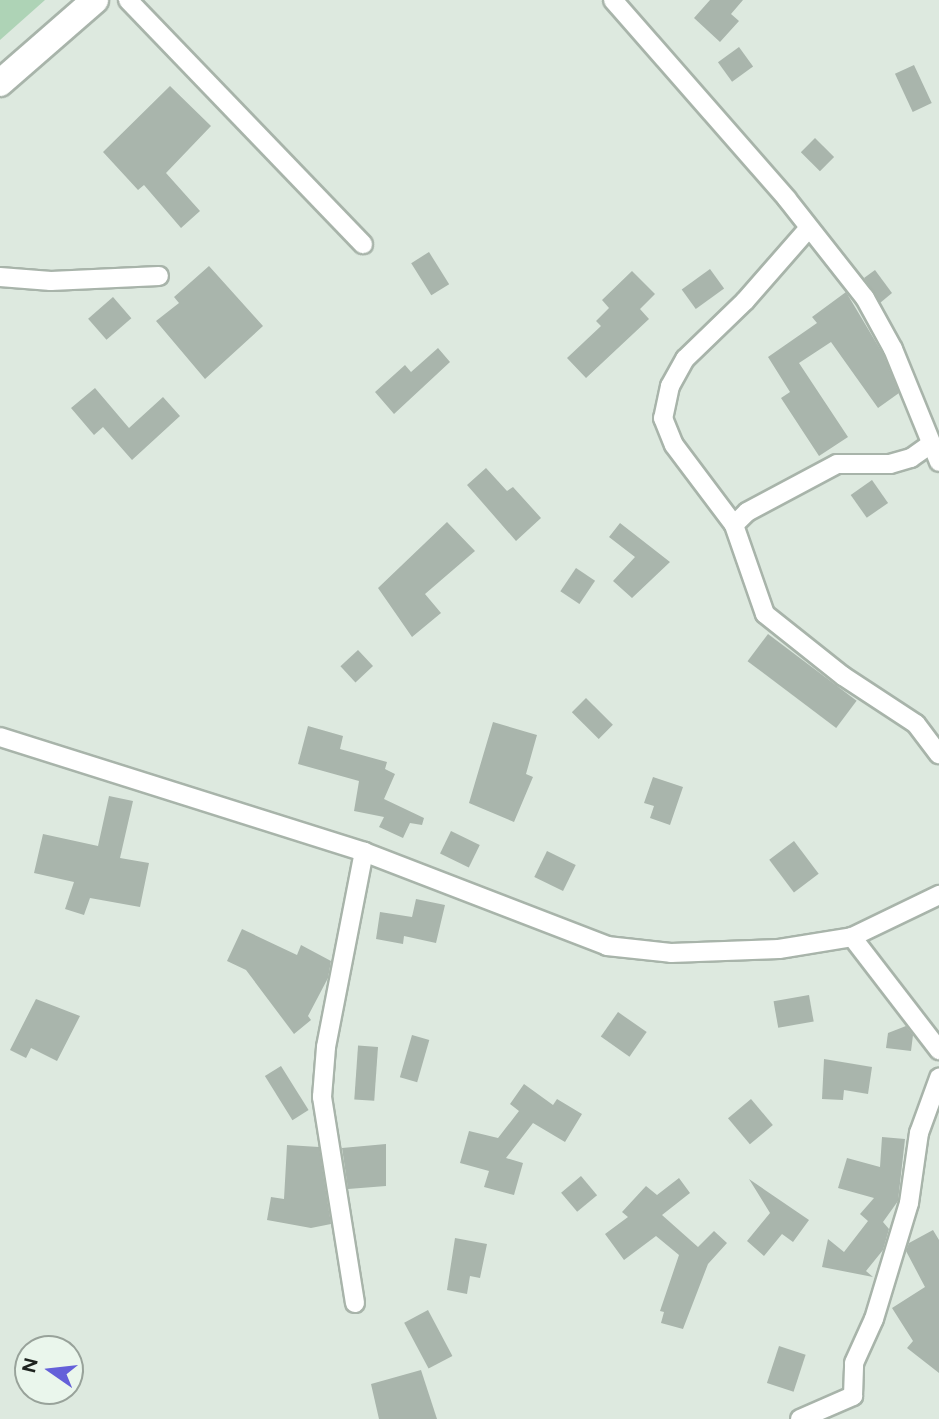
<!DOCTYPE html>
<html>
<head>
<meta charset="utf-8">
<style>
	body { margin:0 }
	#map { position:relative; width:939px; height:1419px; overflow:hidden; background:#dde9df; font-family:Figtree,sans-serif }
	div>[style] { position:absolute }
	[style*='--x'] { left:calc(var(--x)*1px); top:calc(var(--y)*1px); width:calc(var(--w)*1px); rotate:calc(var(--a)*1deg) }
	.green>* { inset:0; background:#aed3b6 }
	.building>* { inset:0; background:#a9b5ac; transform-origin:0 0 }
	.roads { filter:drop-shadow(2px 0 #a8b4aa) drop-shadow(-2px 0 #a8b4aa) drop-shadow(0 2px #a8b4aa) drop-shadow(0 -2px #a8b4aa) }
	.minor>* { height:18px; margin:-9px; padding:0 9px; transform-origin:9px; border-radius:9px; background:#fff }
	.secondary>* { height:26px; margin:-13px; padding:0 13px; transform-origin:13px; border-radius:13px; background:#fff }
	span { translate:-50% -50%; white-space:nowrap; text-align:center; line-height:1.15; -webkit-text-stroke:7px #eaf6ec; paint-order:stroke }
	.north { position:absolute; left:14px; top:1335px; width:70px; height:70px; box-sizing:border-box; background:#eaf6ec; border:2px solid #98a29a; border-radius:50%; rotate:284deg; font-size:19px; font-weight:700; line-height:28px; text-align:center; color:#1e231f }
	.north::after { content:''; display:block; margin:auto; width:24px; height:32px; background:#6460d9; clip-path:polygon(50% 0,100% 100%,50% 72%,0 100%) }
</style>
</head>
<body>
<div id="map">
	<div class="green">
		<i style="clip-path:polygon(0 0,45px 0,0 40px)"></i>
	</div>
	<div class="building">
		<i style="clip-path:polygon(710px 0,743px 0,731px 14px,739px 21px,720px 42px,694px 18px)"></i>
		<i style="left:739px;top:47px;width:24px;height:26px;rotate:54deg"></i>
		<i style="left:914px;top:65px;width:42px;height:21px;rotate:65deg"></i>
		<i style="clip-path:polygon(170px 86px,211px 126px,166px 173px,200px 211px,181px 228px,144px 185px,138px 190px,103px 152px)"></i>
		<i style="left:815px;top:138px;width:27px;height:20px;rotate:45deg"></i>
		<i style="left:429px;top:252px;width:38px;height:21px;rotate:58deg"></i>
		<i style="clip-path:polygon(209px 266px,263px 326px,205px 379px,156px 321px,179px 303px,174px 297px)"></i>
		<i style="left:710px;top:269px;width:24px;height:35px;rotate:54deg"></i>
		<i style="clip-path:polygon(875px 270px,892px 293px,880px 303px,864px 278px)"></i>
		<i style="clip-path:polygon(632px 271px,655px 294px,640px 309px,649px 319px,586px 378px,567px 358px,601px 326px,596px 321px,609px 308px,602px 300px)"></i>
		<i style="clip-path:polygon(846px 292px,883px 354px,899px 393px,878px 408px,831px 342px,799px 363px,848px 437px,819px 456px,781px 398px,790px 392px,768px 357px,817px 323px,812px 317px)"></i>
		<i style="left:113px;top:297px;width:28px;height:33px;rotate:49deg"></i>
		<i style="clip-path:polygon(438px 348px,450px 362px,394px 414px,375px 392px,405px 365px,411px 372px)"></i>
		<i style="clip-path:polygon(95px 388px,129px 428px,163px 397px,180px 416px,132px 460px,103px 427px,94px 435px,71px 408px)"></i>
		<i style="clip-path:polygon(486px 468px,507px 491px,513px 487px,541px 518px,516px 541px,467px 485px)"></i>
		<i style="left:872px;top:480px;width:28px;height:26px;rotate:55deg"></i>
		<i style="clip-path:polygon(447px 522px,475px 551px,425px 594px,441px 613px,412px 637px,378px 588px)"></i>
		<i style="clip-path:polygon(620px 523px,670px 562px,632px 598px,613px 581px,635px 557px,609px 537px)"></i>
		<i style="left:576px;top:568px;width:23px;height:28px;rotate:34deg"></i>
		<i style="left:768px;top:634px;width:111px;height:34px;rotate:37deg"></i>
		<i style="left:358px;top:650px;width:22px;height:24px;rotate:47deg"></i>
		<i style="left:586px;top:698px;width:38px;height:20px;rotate:45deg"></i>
		<i style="clip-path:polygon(493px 722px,537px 735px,526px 774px,533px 777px,514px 822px,469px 803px)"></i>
		<i style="clip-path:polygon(308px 726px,343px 736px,340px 749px,387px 762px,385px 769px,395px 774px,384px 799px,424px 818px,422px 825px,410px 823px,403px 838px,379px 827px,384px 817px,354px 811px,359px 781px,298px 764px)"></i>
		<i style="clip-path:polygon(653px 777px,683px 787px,670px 825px,650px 818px,654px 806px,644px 803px)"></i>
		<i style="clip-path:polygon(109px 796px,133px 801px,120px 858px,149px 863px,140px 907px,90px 898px,84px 915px,65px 909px,74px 882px,34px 873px,43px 834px,98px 846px)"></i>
		<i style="left:451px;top:831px;width:32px;height:25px;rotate:26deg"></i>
		<i style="left:794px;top:841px;width:41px;height:31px;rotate:53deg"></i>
		<i style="left:547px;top:851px;width:32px;height:29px;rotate:26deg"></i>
		<i style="clip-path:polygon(416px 899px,445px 905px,436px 943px,404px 936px,403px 944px,376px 939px,380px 912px,412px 917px)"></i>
		<i style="clip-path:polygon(242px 929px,297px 955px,301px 945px,331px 961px,328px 978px,308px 1016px,311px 1020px,294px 1034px,246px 970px,227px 961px)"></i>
		<i style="left:809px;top:995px;width:27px;height:36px;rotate:80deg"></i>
		<i style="clip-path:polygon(36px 999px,80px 1016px,57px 1061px,31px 1048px,26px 1058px,10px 1050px)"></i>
		<i style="left:618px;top:1012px;width:35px;height:30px;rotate:35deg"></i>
		<i style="clip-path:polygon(906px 1026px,913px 1035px,911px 1051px,886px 1048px,888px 1033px)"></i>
		<i style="left:412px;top:1035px;width:18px;height:44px;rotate:16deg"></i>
		<i style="left:378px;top:1047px;width:54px;height:20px;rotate:94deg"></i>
		<i style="clip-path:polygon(824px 1059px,872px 1067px,868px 1094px,844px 1090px,843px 1100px,822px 1099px)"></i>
		<i style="left:281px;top:1066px;width:52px;height:19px;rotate:58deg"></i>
		<i style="clip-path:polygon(524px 1084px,553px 1105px,557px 1099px,582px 1114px,565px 1142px,533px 1123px,506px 1158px,523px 1163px,514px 1195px,484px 1187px,489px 1171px,460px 1163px,469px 1131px,498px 1138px,519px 1111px,510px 1104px)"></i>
		<i style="left:751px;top:1099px;width:34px;height:30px;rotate:50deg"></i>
		<i style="clip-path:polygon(882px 1137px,905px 1139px,898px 1201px,883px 1222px,889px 1229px,883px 1250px,866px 1271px,873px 1277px,822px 1267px,828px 1239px,844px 1252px,868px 1221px,860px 1214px,874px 1198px,838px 1188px,847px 1158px,880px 1167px)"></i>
		<i style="clip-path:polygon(386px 1144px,386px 1186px,348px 1189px,342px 1148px)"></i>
		<i style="clip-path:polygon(287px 1145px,319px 1147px,331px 1224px,311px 1228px,267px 1220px,271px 1197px,284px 1199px)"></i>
		<i style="left:581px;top:1176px;width:25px;height:26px;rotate:50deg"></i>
		<i style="clip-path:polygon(679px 1178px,690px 1193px,662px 1215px,698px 1247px,714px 1231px,727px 1243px,708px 1264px,683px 1329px,661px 1323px,664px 1312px,660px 1311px,679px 1255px,656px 1236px,624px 1260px,605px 1234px,628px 1217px,622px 1212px,646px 1186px,657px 1195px)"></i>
		<i style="clip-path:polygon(749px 1179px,809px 1220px,793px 1242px,782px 1234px,764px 1256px,747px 1241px,770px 1213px)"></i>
		<i style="clip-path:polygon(933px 1230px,939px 1240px,939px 1373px,907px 1348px,913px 1341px,892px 1308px,925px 1287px,906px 1251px,909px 1243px)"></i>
		<i style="clip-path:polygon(455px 1238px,487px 1244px,480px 1278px,470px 1276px,467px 1294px,447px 1290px)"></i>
		<i style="left:428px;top:1310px;width:52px;height:27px;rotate:62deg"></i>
		<i style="left:779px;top:1346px;width:28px;height:39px;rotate:18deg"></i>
		<i style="clip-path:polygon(421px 1370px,437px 1419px,379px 1419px,371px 1384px)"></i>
	</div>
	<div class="roads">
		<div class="minor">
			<i style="--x:128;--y:0;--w:339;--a:46.1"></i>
			<i style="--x:613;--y:0;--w:264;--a:48.8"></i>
			<i style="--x:787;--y:199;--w:126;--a:51.8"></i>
			<i style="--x:865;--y:298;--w:58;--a:61.2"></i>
			<i style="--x:893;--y:349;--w:122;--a:67.8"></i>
			<i style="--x:808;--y:229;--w:96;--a:131.2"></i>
			<i style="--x:745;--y:301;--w:83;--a:136"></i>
			<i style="--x:685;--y:359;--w:31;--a:119"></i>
			<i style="--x:670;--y:386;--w:33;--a:102"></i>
			<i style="--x:663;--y:418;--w:29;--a:68"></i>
			<i style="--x:674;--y:445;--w:100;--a:53.1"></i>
			<i style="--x:734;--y:525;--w:94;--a:70.8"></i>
			<i style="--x:765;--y:614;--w:100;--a:38.5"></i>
			<i style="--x:843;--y:676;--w:87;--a:33.3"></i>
			<i style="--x:916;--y:724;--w:38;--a:53"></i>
			<i style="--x:0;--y:277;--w:51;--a:4.5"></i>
			<i style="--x:51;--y:281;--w:108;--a:-2.7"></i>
			<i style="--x:734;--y:525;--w:18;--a:-45"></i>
			<i style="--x:747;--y:512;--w:102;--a:-28.1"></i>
			<i style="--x:837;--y:464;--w:53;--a:0"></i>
			<i style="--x:890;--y:464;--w:22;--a:-16"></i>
			<i style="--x:911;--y:458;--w:24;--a:-35"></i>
			<i style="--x:0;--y:737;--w:382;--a:17.5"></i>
			<i style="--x:364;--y:852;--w:261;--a:21.1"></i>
			<i style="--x:607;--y:946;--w:64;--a:6.2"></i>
			<i style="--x:671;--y:953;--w:108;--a:-2.1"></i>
			<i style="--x:779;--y:949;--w:74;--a:-9.3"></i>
			<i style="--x:852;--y:937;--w:97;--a:-25.8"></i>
			<i style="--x:852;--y:937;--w:143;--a:52.4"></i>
			<i style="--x:355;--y:1303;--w:209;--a:-99.1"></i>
			<i style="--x:322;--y:1097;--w:50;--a:-85.4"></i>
			<i style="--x:326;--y:1047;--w:199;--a:-79"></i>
			<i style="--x:800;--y:1419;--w:58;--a:-23.5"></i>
			<i style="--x:853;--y:1396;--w:33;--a:-88"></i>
			<i style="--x:854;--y:1363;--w:48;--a:-65.6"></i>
			<i style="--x:874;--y:1319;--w:121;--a:-73.2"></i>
			<i style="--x:909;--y:1203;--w:71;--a:-81.9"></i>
			<i style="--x:919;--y:1133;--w:59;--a:-70"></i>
		</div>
		<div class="secondary">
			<i style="--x:0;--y:83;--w:126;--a:-41.1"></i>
		</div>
	</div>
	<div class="north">N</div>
</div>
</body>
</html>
